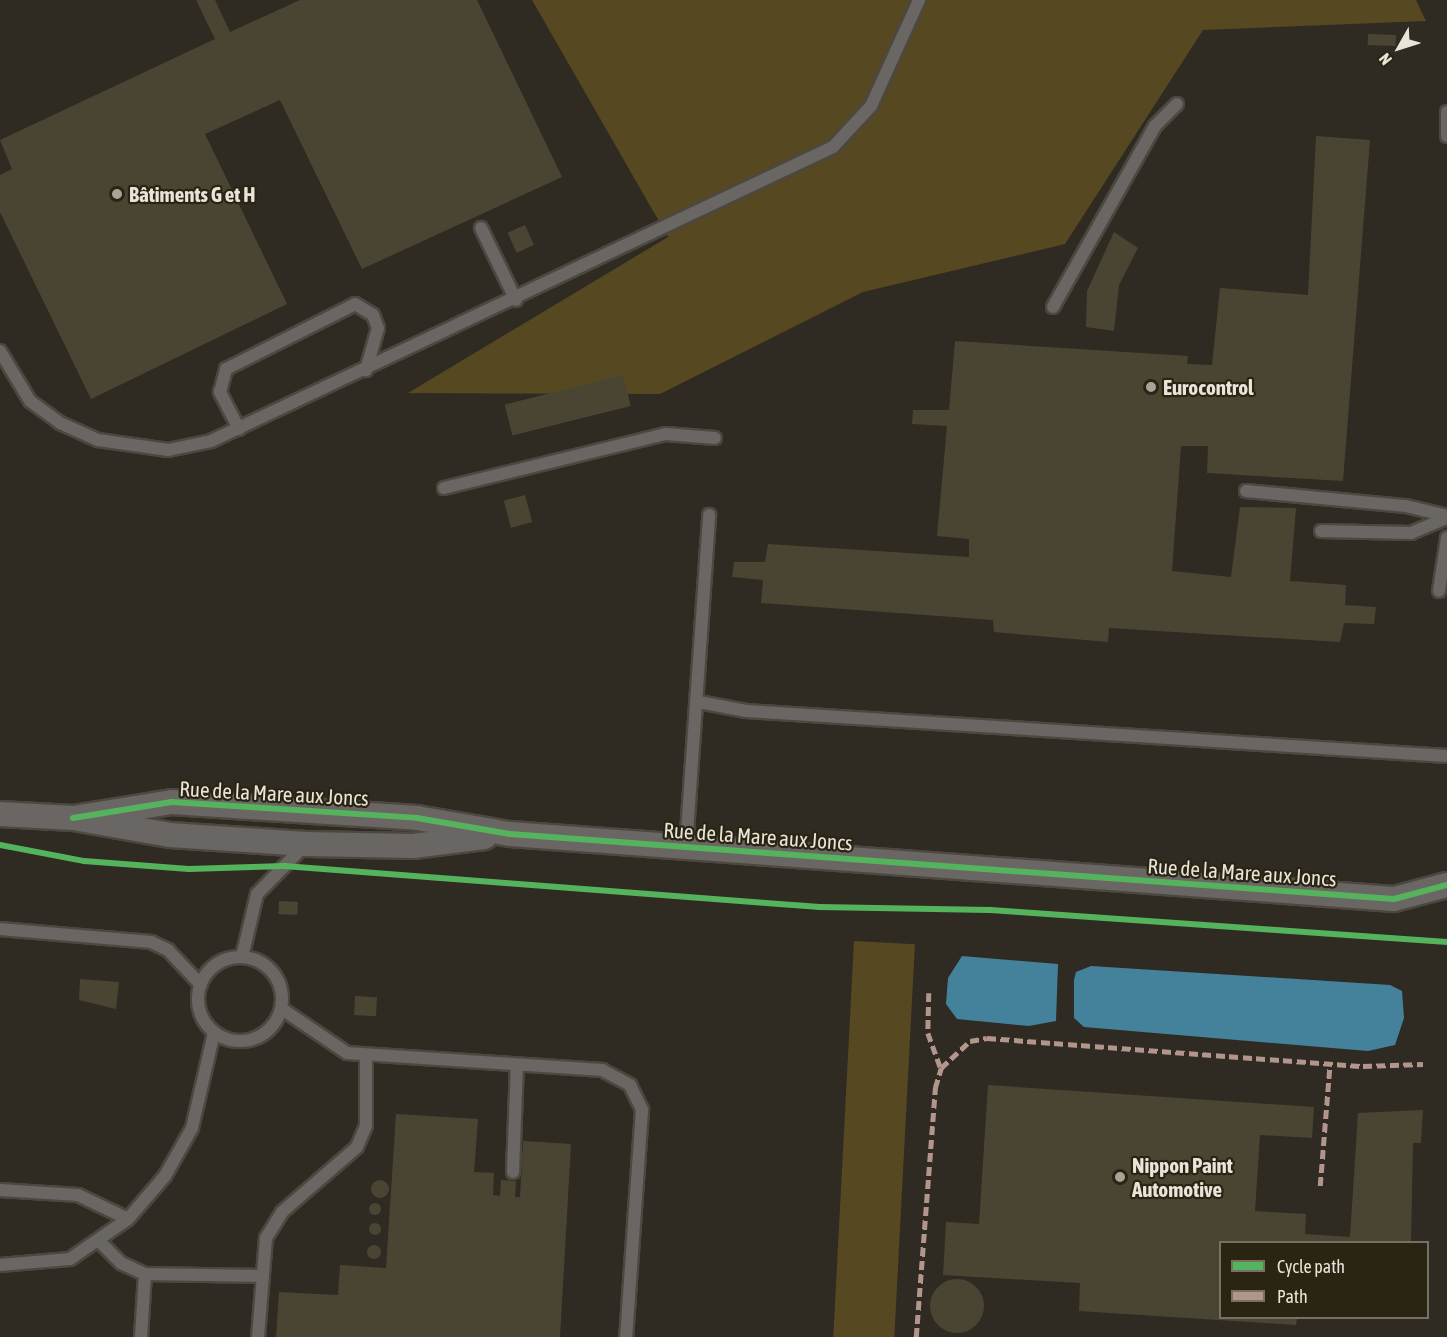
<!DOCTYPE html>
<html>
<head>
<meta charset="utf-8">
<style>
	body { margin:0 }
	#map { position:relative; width:1447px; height:1337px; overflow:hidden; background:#2f2b22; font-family:"Asap Condensed",sans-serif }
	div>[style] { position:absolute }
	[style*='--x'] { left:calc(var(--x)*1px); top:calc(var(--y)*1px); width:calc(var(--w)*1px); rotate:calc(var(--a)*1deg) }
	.green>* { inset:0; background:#564821; transform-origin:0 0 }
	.water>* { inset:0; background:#44819b }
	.building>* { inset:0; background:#4a4533; transform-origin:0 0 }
	.round { border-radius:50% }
	.roads { filter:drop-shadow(2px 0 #4c4840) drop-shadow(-2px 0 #4c4840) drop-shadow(0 2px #4c4840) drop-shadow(0 -2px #4c4840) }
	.service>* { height:12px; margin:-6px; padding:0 6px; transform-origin:6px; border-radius:6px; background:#696663 }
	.service>.ring { margin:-6px; padding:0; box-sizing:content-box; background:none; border:12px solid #696663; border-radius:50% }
	.minor>* { height:24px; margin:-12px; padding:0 12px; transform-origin:12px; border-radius:12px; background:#696663 }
	.quiet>* { height:4.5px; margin-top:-2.25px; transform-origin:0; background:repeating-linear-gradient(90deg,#b2968c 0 9px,transparent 0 13.5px) }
	.cycleway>* { height:6px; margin:-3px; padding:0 3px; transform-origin:3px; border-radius:3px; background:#56b35d }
	.dots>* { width:16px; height:16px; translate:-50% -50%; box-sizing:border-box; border:3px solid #2a2413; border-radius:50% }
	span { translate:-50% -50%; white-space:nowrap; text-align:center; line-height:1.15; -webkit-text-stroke:4.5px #2a2413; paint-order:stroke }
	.poi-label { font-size:21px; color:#e8e4d9; font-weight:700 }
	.left { translate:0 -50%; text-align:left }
	.street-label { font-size:21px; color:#e8e4d9 }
	.legend { position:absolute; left:1219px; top:1241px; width:210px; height:78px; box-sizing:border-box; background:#2a2413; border:2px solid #767162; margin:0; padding:8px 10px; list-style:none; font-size:18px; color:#e8e4d9 }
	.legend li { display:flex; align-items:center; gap:12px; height:30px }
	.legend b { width:30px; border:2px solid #767162 }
	.north { position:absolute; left:1369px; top:18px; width:60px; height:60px; -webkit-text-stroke:4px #2a2413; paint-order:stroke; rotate:231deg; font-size:16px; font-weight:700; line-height:24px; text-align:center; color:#e8e4d9 }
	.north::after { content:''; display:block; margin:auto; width:21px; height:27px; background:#e8e4d9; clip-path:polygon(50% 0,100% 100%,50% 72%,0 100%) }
</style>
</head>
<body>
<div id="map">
	<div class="green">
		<i style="clip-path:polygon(532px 0,1416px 0,1426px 21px,1203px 30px,1065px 244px,863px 292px,660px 394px,408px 393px,668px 237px)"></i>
		<i style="left:854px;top:941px;width:61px;height:397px;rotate:3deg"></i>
	</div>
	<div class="water">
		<i style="clip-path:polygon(962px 956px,1058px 964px,1056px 1021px,1029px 1026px,957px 1019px,946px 1004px,948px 978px)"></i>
		<i style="clip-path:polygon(1091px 966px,1390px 985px,1402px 991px,1404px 1018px,1395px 1045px,1368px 1051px,1084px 1027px,1074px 1018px,1074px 980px,1076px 972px)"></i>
	</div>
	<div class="building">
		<i style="clip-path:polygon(196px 0,215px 0,230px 32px,300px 0,477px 0,562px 177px,362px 269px,280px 100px,205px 134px,287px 304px,91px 399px,0 212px,0 175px,12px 169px,0 140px,215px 39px)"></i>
		<i style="left:1368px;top:34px;width:28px;height:11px;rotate:2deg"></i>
		<i style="clip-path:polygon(1316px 136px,1370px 140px,1343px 481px,1207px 473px,1208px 446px,1181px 446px,1172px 571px,1231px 577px,1240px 507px,1296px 508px,1290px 581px,1346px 585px,1345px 605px,1376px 607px,1374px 624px,1344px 623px,1340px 642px,1109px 628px,1108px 642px,994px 632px,993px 620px,761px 603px,763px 580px,732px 577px,734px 562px,765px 562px,768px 544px,969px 557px,969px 539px,937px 536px,947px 426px,912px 424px,913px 410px,949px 410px,955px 341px,1188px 356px,1187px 364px,1212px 365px,1220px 288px,1308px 295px)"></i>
		<i style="left:525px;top:225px;width:22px;height:19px;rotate:66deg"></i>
		<i style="clip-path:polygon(1114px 232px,1138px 248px,1119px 285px,1114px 331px,1086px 327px,1087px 291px)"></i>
		<i style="left:623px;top:375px;width:32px;height:122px;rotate:76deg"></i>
		<i style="left:525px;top:495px;width:28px;height:22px;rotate:75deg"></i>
		<i style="left:279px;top:901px;width:19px;height:13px;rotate:3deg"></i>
		<i style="clip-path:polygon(80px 979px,119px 982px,116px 1009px,79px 1000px)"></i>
		<i style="left:355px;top:996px;width:22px;height:19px;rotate:3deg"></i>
		<i style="clip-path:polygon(988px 1085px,1314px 1107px,1312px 1138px,1260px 1135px,1255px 1211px,1306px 1214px,1305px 1234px,1350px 1237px,1358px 1113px,1423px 1110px,1421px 1143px,1413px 1143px,1411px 1242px,1220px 1242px,1220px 1318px,1297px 1318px,1296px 1325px,1079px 1311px,1080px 1283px,943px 1275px,946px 1222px,979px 1224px)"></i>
		<i style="clip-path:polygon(396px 1114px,478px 1119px,474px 1172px,494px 1173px,493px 1195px,500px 1196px,501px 1180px,516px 1181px,515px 1197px,520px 1197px,523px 1141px,571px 1144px,560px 1337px,276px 1337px,279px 1292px,338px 1295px,340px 1265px,386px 1268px)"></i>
		<i class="round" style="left:371px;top:1180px;width:18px;height:18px"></i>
		<i class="round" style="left:369px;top:1203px;width:12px;height:12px"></i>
		<i class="round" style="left:369px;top:1223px;width:12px;height:12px"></i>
		<i class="round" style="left:367px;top:1245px;width:14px;height:14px"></i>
		<i class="round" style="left:930px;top:1279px;width:54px;height:54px"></i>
	</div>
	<div class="roads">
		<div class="service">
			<i style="--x:1447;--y:112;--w:24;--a:90"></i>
			<i style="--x:481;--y:228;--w:80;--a:64.1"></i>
			<i style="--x:1053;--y:307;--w:208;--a:-60.6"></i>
			<i style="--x:1155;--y:126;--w:31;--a:-45"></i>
			<i style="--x:0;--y:351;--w:58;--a:59"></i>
			<i style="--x:30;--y:401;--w:37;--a:36"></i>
			<i style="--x:60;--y:423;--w:42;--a:24.1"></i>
			<i style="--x:98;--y:440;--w:71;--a:8.1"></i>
			<i style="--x:168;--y:450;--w:44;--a:-11.8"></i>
			<i style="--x:211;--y:441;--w:688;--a:-25.3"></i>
			<i style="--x:833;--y:147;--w:56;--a:-47.2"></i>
			<i style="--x:871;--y:106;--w:116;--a:-65.6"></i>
			<i style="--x:239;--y:429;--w:42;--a:-117.2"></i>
			<i style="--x:220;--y:392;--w:24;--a:-75"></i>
			<i style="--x:226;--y:369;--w:144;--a:-26.7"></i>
			<i style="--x:355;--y:304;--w:21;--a:31"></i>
			<i style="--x:373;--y:315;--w:14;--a:69"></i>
			<i style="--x:378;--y:328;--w:44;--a:105.9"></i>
			<i style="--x:444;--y:488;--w:228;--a:-13.7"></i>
			<i style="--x:666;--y:434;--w:49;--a:4.7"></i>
			<i style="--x:1246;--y:491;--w:161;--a:5.4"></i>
			<i style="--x:1406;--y:506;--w:42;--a:13.7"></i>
			<i style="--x:1321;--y:531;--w:90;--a:1.3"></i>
			<i style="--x:1411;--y:533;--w:39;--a:-23"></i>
			<i style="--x:1439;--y:591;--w:54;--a:-81.4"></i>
			<i style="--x:699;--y:702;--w:48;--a:10.8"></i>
			<i style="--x:746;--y:711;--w:702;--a:3.67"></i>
			<i style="--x:686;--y:847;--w:333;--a:-86"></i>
			<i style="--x:0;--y:929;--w:152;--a:4.9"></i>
			<i style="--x:151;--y:942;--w:19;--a:25"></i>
			<i style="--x:168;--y:950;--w:48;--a:46.7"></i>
			<i class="ring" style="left:198px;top:957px;width:72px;height:72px"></i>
			<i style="--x:242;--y:957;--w:65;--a:-76.6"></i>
			<i style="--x:257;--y:894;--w:69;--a:-45.6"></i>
			<i style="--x:282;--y:1009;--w:78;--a:34.1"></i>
			<i style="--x:347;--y:1053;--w:256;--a:3.8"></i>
			<i style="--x:602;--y:1070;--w:32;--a:28"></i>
			<i style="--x:630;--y:1085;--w:28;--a:64"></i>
			<i style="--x:642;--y:1110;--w:228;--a:94"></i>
			<i style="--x:513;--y:1172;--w:107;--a:-87.9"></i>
			<i style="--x:0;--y:1190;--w:78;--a:3.7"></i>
			<i style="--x:78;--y:1195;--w:55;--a:25.6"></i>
			<i style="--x:100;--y:1242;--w:30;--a:45"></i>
			<i style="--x:121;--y:1263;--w:26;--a:25"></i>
			<i style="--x:145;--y:1274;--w:118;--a:1"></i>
			<i style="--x:0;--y:1265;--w:70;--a:-4.9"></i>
			<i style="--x:70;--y:1259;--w:70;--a:-34.6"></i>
			<i style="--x:128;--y:1219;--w:57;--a:-49.3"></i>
			<i style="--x:165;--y:1176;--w:55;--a:-60.6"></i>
			<i style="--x:192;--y:1128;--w:98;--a:-77"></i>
			<i style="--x:141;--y:1337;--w:63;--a:-86.4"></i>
			<i style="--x:258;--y:1337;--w:99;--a:-85.4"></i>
			<i style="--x:266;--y:1238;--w:31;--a:-58"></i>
			<i style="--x:282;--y:1212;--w:99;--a:-40.9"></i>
			<i style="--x:357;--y:1147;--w:23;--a:-67"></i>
			<i style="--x:366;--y:1126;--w:70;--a:-90"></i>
		</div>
		<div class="minor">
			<i style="--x:0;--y:814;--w:73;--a:3.1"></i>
			<i style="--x:73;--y:818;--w:98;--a:9.9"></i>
			<i style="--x:170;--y:835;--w:136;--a:3.8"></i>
			<i style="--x:306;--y:844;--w:107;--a:1.1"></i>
			<i style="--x:413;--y:846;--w:72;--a:-7.2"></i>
			<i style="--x:73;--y:818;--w:100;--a:-9.2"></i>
			<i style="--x:172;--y:802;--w:246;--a:3.7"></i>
			<i style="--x:417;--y:818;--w:94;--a:9.8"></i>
			<i style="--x:510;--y:834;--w:886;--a:4.21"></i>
			<i style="--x:1394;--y:899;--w:55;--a:-14.8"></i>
		</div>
	</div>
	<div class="quiet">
		<i style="--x:929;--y:993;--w:40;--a:91.4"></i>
		<i style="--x:928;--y:1033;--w:37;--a:70"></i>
		<i style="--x:1320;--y:1186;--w:123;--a:-85.4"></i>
		<i style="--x:916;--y:1337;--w:250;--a:-85.6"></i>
		<i style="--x:935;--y:1088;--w:21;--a:-73"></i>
		<i style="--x:941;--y:1068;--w:40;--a:-43"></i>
		<i style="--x:970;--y:1041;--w:17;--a:-10"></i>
		<i style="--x:987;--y:1038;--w:377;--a:4.3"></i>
		<i style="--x:1363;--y:1066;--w:60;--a:-1.9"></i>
	</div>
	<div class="cycleway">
		<i style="--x:73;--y:818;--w:100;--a:-9.2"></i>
		<i style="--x:172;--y:802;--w:246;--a:3.7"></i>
		<i style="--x:417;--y:818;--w:94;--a:9.8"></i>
		<i style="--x:510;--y:834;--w:886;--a:4.21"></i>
		<i style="--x:1394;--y:899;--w:55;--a:-14.8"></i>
		<i style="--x:0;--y:845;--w:86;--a:10.8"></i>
		<i style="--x:84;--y:861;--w:105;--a:4.4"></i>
		<i style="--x:189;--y:869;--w:95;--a:-1.8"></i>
		<i style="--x:284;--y:866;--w:537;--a:4.38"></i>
		<i style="--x:819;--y:907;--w:171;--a:1"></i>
		<i style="--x:990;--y:910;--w:458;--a:4"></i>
	</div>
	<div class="dots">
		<i style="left:117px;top:194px;background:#a7a399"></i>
		<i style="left:1151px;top:387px;background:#a7a399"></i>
		<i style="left:1120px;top:1177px;background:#a7a399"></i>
	</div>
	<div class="poi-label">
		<span class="left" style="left:129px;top:194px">Bâtiments G et H</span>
		<span class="left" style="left:1163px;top:387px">Eurocontrol</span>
		<span class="left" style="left:1132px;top:1177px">Nippon Paint<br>Automotive</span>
	</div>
	<div class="street-label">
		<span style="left:274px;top:793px;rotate:3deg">Rue de la Mare aux Joncs</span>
		<span style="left:758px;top:836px;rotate:4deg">Rue de la Mare aux Joncs</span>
		<span style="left:1242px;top:872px;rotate:4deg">Rue de la Mare aux Joncs</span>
	</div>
	<ul class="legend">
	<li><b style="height:8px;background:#56b35d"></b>Cycle path</li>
	<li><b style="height:8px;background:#b2968c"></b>Path</li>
	</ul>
	<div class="north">N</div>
</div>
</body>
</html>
